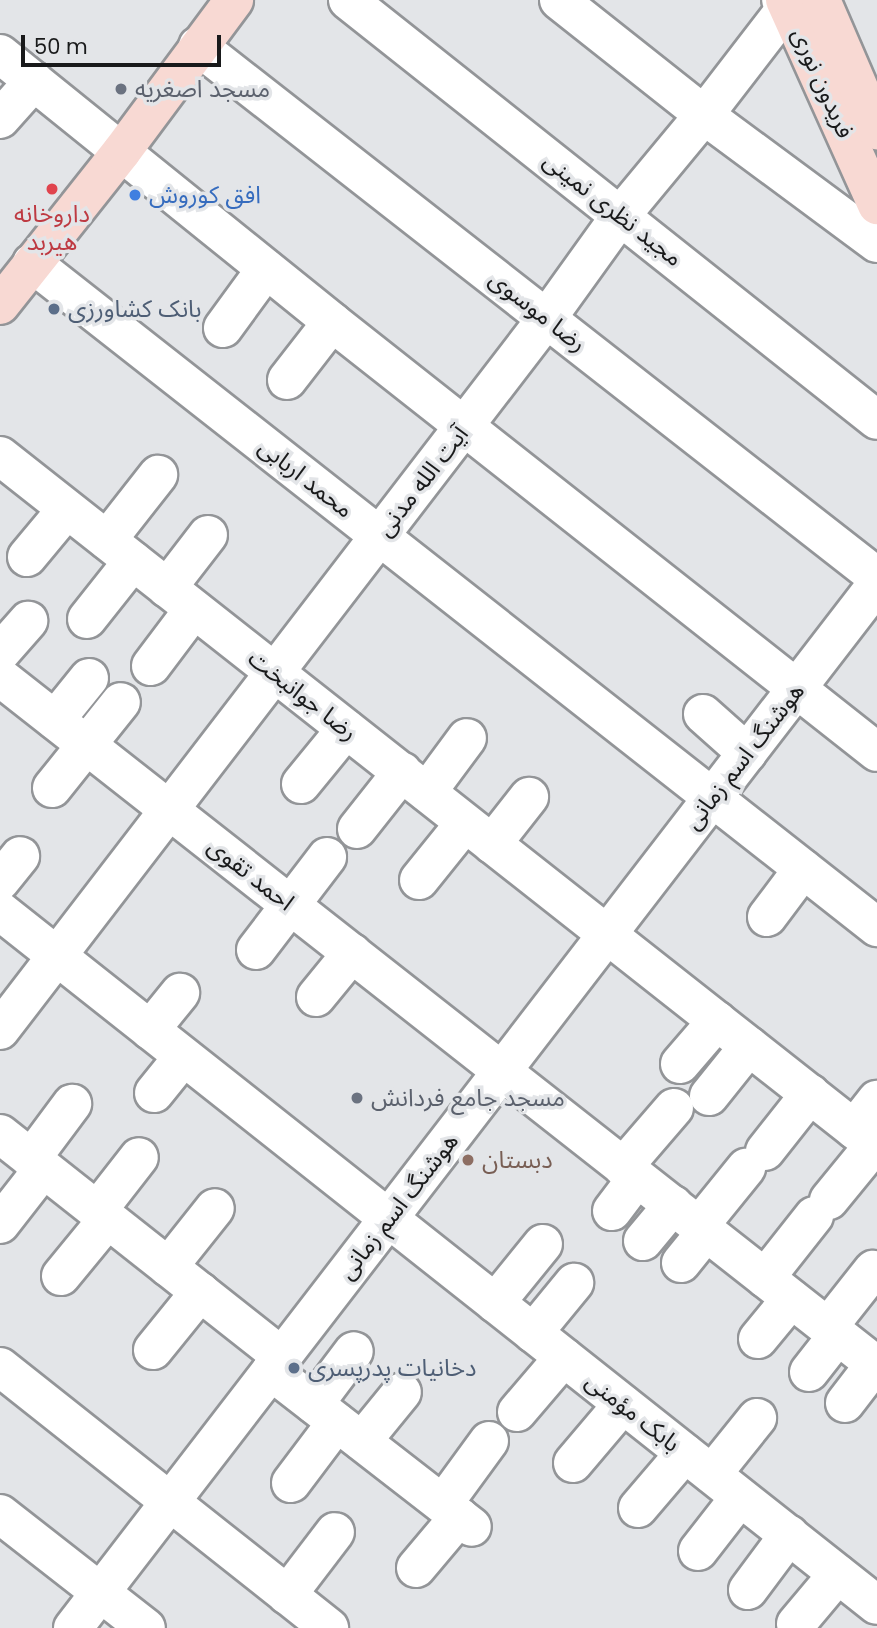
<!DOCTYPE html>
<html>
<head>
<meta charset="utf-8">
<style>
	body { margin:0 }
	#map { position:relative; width:877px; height:1628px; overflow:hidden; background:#e3e5e8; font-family:Poppins,"Noto Sans Arabic",sans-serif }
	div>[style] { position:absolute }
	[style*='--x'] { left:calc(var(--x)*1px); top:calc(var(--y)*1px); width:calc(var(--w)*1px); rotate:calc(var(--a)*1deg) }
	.roads { filter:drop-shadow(2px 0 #939598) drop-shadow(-2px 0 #939598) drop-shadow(0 2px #939598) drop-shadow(0 -2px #939598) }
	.minor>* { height:38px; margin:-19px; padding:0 19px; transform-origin:19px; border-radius:19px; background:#fff }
	.major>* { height:38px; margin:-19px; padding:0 19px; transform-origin:19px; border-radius:19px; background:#f8d9d3 }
	.dots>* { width:19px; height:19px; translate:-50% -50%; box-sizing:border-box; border:4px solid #e3e5e8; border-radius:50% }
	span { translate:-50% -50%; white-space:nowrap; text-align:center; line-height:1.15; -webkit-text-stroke:7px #e3e5e8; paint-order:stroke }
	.street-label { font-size:24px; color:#191a1b }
	.worship-label { font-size:24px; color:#5b616d }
	.left { translate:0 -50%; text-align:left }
	.shop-label { font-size:24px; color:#366cbe }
	.health-label { font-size:24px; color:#be3a42 }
	.service-label { font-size:24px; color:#4e5e75 }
	.education-label { font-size:24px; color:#785e54 }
	.scale { position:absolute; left:21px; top:35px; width:200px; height:32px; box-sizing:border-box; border:4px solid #191a1b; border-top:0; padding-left:9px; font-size:21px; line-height:24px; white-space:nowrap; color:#191a1b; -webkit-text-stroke:5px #e3e5e8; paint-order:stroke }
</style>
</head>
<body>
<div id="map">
	<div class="roads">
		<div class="minor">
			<i style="--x:348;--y:0;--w:675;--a:38.45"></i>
			<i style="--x:559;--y:0;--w:185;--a:38.4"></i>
			<i style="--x:704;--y:115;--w:215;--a:36.5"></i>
			<i style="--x:198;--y:46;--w:862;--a:38.03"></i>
			<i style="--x:0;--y:54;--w:427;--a:38.9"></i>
			<i style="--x:332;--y:322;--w:694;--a:38.27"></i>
			<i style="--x:0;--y:119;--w:51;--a:-48.2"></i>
			<i style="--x:32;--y:263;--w:1075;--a:38.16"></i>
			<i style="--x:223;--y:328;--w:73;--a:-53.9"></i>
			<i style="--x:287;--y:380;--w:73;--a:-52.2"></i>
			<i style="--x:0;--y:456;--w:1117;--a:38.24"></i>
			<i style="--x:107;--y:540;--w:83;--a:-51.9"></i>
			<i style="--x:27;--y:557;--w:62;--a:-50.2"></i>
			<i style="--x:167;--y:588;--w:67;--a:-52.3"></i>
			<i style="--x:87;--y:619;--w:74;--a:-51.6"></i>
			<i style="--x:0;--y:653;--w:43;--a:-48.8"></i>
			<i style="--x:151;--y:666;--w:71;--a:-53"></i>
			<i style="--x:0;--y:677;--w:1115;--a:38.15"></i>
			<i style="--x:703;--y:714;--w:59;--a:41.6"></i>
			<i style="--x:55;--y:720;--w:54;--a:-51"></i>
			<i style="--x:301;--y:784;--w:71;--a:-50.7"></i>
			<i style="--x:52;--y:788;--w:110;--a:-51.3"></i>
			<i style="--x:427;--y:792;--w:67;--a:-53.5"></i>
			<i style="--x:357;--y:829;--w:73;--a:-51.7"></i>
			<i style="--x:492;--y:844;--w:60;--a:-51.8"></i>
			<i style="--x:419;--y:880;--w:73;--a:-51.1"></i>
			<i style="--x:0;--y:881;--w:32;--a:-51"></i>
			<i style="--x:0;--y:911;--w:1118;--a:38.36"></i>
			<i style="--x:767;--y:917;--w:60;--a:-53.1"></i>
			<i style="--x:256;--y:950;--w:117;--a:-52.6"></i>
			<i style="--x:316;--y:997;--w:57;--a:-50.7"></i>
			<i style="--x:0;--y:1030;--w:898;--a:-52.47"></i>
			<i style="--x:547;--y:318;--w:127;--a:-54.3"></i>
			<i style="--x:621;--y:215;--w:130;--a:-50.3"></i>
			<i style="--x:704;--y:115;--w:138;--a:-52.4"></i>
			<i style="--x:788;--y:6;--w:9;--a:-139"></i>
			<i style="--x:150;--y:1030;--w:48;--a:-51"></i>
			<i style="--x:680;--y:1064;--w:57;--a:-49.3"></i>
			<i style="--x:154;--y:1093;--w:46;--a:-51.1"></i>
			<i style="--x:709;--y:1096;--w:64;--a:-51.3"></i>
			<i style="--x:854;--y:1129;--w:37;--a:-52"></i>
			<i style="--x:0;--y:1134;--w:360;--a:38.3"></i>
			<i style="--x:765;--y:1151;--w:73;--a:-51.7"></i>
			<i style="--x:31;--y:1159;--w:69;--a:-53.3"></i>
			<i style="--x:623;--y:1167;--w:78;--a:-49.2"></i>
			<i style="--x:829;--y:1200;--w:71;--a:-50.7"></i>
			<i style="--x:97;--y:1211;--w:68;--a:-52.1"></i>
			<i style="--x:612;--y:1211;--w:41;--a:-52.9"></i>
			<i style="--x:0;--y:1224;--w:70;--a:-52"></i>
			<i style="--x:699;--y:1226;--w:75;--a:-51"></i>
			<i style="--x:643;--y:1241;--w:47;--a:-50.2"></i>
			<i style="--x:681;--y:1263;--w:40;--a:-51"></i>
			<i style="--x:168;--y:1267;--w:75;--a:-51.5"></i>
			<i style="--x:61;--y:1276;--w:72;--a:-50.6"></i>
			<i style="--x:765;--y:1278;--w:79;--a:-51.7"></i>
			<i style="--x:495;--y:1303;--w:76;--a:-50.9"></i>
			<i style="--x:828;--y:1327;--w:73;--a:-51.7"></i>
			<i style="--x:533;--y:1333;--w:65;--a:-50.6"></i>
			<i style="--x:758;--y:1339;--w:52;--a:-50.5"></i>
			<i style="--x:153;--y:1350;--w:75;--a:-51"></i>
			<i style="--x:0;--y:1367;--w:420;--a:38.4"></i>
			<i style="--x:271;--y:1371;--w:254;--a:37.8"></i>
			<i style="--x:809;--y:1372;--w:47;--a:-51.9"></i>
			<i style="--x:845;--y:1403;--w:49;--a:-52.4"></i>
			<i style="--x:314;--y:1404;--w:66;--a:-53"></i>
			<i style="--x:517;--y:1412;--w:72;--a:-49.5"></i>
			<i style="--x:362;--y:1441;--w:63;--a:-50.8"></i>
			<i style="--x:573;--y:1463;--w:77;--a:-49.7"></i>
			<i style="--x:712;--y:1474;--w:72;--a:-51.2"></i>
			<i style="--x:291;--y:1483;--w:76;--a:-53"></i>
			<i style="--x:443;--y:1504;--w:78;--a:-53.9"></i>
			<i style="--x:638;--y:1508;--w:72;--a:-49.5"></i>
			<i style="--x:0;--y:1514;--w:185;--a:38"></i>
			<i style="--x:698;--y:1551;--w:68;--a:-52.1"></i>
			<i style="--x:416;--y:1568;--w:67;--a:-49.9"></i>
			<i style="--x:748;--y:1590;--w:69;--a:-53.3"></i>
			<i style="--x:287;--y:1595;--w:79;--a:-52.7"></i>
			<i style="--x:796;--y:1624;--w:65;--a:-50"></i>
			<i style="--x:73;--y:1628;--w:1318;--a:-52.4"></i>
		</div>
		<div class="major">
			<i style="--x:785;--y:0;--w:225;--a:65.8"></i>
			<i style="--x:821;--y:0;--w:142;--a:66.7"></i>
			<i style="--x:0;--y:305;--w:196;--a:-51.6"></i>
			<i style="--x:122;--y:151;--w:188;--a:-53.4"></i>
		</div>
	</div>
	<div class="dots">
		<i style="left:121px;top:89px;background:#6b7280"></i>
		<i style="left:52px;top:189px;background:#e0444e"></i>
		<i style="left:135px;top:195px;background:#3f7fe0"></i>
		<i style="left:54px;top:309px;background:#5c6f8a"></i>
		<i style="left:357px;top:1098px;background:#6b7280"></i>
		<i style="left:468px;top:1160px;background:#8d6e63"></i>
		<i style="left:294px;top:1368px;background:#5c6f8a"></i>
	</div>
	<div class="street-label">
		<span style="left:823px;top:83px;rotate:66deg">فریدون نوری</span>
		<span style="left:613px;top:209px;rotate:38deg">مجید نظری نمینی</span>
		<span style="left:538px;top:311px;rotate:38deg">رضا موسوی</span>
		<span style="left:306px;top:478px;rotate:38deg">محمد اربابی</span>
		<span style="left:422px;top:481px;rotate:-52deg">آیت‌ الله مدنی</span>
		<span style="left:303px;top:695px;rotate:38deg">رضا جوانبخت</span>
		<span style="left:744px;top:756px;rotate:-52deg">هوشنگ اسم زمانی</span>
		<span style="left:251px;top:874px;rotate:38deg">احمد تقوی</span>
		<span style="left:398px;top:1206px;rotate:-52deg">هوشنگ اسم زمانی</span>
		<span style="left:633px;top:1412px;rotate:38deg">بابک مؤمنی</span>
	</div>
	<div class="worship-label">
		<span class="left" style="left:135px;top:89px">مسجد اصغریه</span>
		<span class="left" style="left:371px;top:1098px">مسجد جامع فردانش</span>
	</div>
	<div class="shop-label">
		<span class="left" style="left:149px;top:195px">افق کوروش</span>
	</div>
	<div class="health-label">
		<span style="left:52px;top:228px">داروخانه<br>هیربد</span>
	</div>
	<div class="service-label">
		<span class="left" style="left:68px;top:309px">بانک کشاورزی</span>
		<span class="left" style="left:308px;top:1368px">دخانیات پدرپسری</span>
	</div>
	<div class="education-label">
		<span class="left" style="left:482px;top:1160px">دبستان</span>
	</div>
	<div class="scale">50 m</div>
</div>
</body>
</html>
